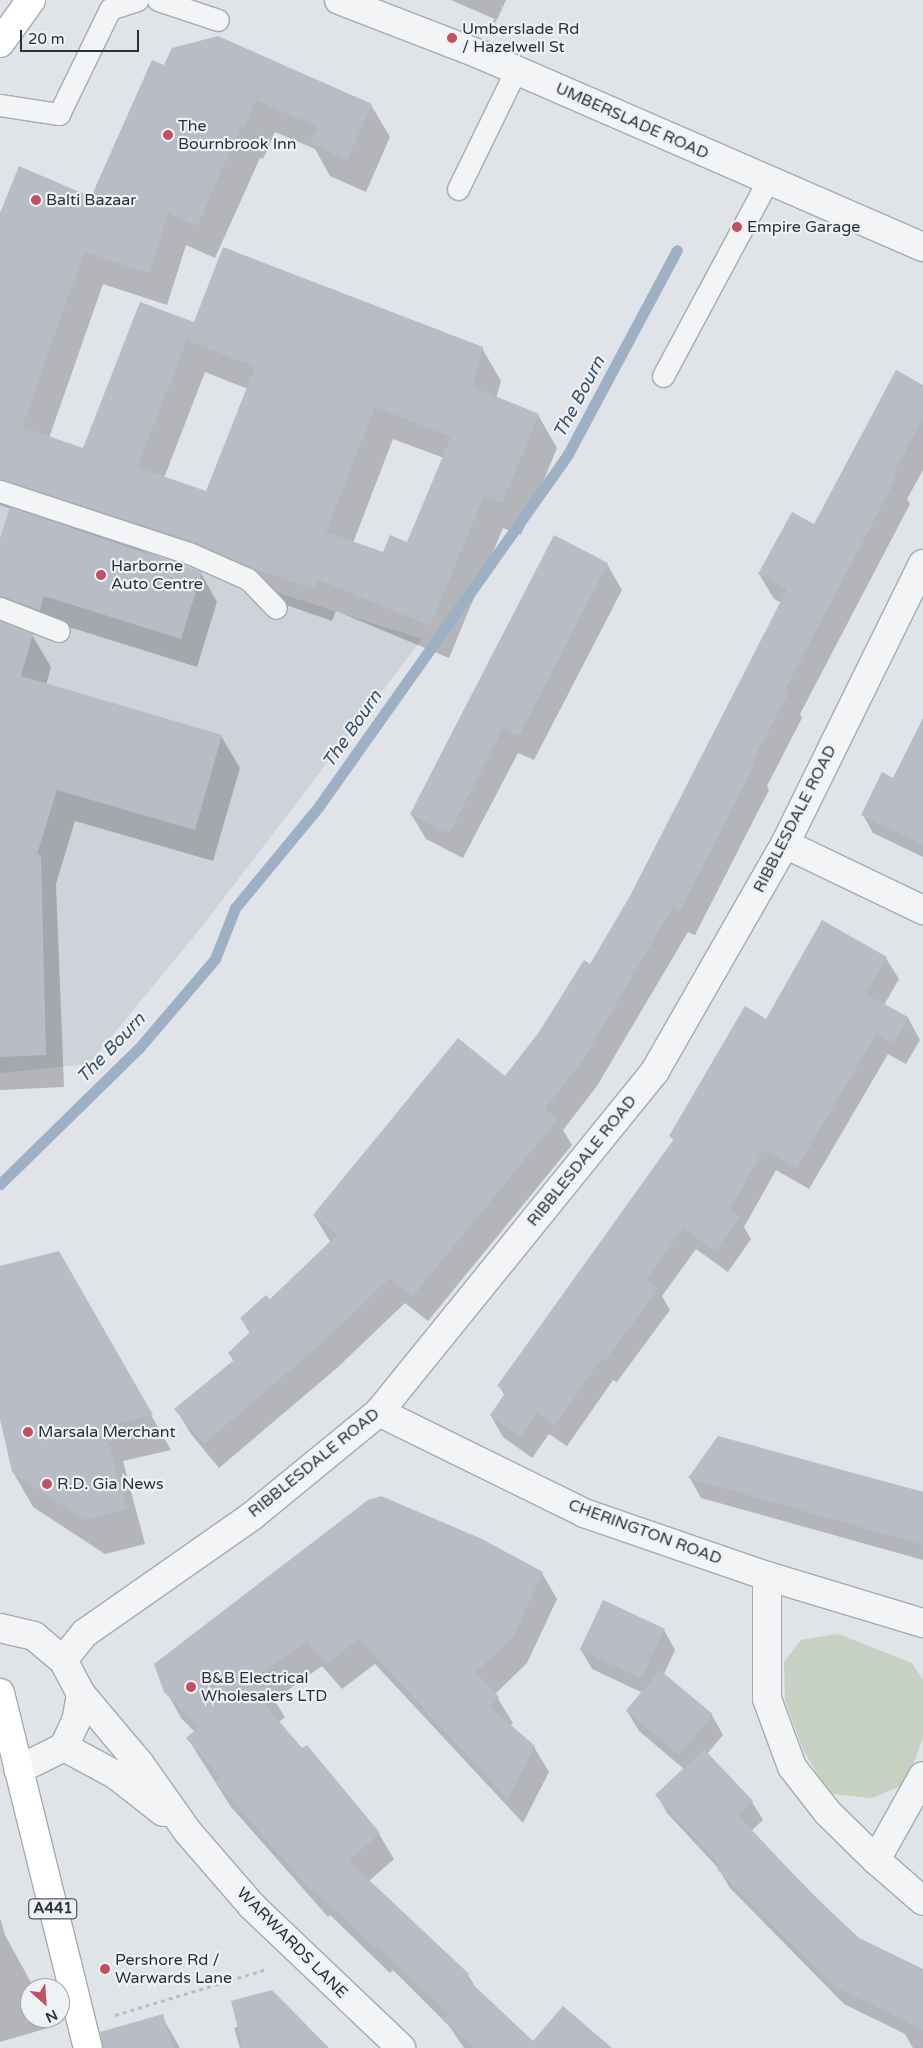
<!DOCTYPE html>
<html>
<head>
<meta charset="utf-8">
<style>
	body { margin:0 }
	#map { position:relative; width:923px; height:2048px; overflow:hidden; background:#e0e3e8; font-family:"Varela Round",sans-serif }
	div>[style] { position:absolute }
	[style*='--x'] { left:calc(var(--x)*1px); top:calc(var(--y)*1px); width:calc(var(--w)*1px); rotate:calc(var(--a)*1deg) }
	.built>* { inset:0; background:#ced2d9 }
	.green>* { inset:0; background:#c6d1c2 }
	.shadow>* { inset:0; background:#0003 }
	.stream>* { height:11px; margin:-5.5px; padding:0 5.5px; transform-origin:5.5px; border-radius:5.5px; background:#9eb1c4 }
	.building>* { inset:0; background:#b8bcc4; transform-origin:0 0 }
	.path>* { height:3px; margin-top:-1.5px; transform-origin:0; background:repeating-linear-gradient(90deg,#babdc2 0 4px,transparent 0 8px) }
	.roads { filter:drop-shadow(1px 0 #a6aab1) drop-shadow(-1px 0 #a6aab1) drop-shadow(0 1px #a6aab1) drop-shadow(0 -1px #a6aab1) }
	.lane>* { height:21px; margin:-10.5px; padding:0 10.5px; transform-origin:10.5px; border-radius:10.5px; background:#f2f4f6 }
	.street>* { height:28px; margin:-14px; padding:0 14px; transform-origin:14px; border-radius:14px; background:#f2f4f6 }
	.primary>* { height:28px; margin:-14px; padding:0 14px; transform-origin:14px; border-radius:14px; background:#fff }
	.dots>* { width:14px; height:14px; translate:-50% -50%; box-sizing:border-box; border:2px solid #eff2f5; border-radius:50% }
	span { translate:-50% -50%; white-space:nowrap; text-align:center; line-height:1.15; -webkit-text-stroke:4.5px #eff2f5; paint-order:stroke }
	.shield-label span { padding:1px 4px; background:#eff2f5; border:1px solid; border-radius:4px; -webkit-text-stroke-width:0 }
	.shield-label { font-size:15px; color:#2a313d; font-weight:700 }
	.poi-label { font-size:16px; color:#2a313d }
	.left { translate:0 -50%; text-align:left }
	.street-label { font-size:16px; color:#2a313d }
	.water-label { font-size:18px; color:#38506d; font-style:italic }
	.north { position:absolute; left:20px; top:1978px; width:50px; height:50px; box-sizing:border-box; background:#eff2f5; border:1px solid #a0a5ab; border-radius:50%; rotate:154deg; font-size:14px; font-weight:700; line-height:20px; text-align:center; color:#2a313d }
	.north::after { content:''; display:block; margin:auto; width:18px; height:22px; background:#c15061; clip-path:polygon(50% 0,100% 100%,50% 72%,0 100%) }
	.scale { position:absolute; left:20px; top:30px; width:119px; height:22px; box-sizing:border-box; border:2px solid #2a313d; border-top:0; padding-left:6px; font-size:15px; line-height:18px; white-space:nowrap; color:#2a313d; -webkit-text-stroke:4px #eff2f5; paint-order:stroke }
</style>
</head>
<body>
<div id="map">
	<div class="built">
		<i style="clip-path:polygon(0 504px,422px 639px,204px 924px,89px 1064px,0 1073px)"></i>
	</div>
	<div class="green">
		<i style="clip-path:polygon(838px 1634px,912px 1663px,923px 1680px,923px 1738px,906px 1784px,872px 1798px,830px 1794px,804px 1752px,785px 1701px,784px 1662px,801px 1640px)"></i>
	</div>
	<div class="shadow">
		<i style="clip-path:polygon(451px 0,506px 0,497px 20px)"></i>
		<i style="clip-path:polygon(evenodd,164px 67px,371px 105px,390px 137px,366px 192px,330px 176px,315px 149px,275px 132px,263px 159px,260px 158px,215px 258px,186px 245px,167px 305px,103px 284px,49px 438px,84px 450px,194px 324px,482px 348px,501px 381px,496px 398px,538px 415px,557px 448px,521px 535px,503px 528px,449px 658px,336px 611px,332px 621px,275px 601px,213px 574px,137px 549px,201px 573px,217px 602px,197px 667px,5px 607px,0 597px,0 543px,11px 509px,0 505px,0 216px,91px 199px,164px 67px,205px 372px,248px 389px,207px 492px,164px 478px,205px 372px,164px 67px,393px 439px,444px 458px,408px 543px,383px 553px,353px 543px,393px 439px)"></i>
		<i style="clip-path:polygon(923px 386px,923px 470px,907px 499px,910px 504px,800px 714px,802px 718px,767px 786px,769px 790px,695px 935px,688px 932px,597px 1086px,563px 1130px,572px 1145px,428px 1321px,405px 1303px,337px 1368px,219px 1468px,191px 1434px,176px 1409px,234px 1362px,229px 1353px,250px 1334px,241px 1318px,270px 1301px,331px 1243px,314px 1215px,506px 1078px,590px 966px,631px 897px,782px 603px,774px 599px,759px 574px,814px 525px)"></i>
		<i style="clip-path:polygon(554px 537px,607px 564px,622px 590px,534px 760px,518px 753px,463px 858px,426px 839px,411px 814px)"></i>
		<i style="clip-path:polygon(0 623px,32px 635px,51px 667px,46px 685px,221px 736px,240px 768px,213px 861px,75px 821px,56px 884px,64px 1087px,0 1090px)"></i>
		<i style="clip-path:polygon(923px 729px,923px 857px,873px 833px,863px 815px,894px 779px)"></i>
		<i style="clip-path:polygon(886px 958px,899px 979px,884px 1005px,908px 1018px,920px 1040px,906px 1064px,888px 1054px,809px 1189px,776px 1170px,744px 1227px,751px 1239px,728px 1272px,696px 1249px,662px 1296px,670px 1310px,617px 1382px,613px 1380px,567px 1446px,549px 1434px,532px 1458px,503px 1437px,491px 1416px,505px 1396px,499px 1386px,674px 1141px,670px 1136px,767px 1021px)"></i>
		<i style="clip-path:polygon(58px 1253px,171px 1450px,123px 1461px,145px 1544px,105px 1554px,33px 1507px,13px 1472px,0 1413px,0 1267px)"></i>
		<i style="clip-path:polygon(719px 1438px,923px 1492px,923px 1560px,701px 1498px,690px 1478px)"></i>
		<i style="clip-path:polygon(542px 1573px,557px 1599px,527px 1663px,495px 1694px,513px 1723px,510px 1726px,534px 1747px,549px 1772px,523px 1823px,375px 1664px,342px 1689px,322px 1666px,274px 1700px,285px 1717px,279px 1722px,302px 1750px,307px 1746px,379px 1834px,394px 1859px,369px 1881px,468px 1975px,477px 1990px,533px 2043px,610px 2048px,464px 2048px,449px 2026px,393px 1970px,390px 1973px,330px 1915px,328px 1917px,231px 1807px,188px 1739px,195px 1732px,181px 1718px,166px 1691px,156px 1664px)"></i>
		<i style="clip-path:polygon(664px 1630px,675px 1650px,664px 1674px,712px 1715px,723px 1735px,707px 1754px,752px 1802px,763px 1820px,751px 1831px,858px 1940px,923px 1970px,923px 2048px,913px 2048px,905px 2034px,844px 2004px,729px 1887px,719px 1869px,667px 1813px,657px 1795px,684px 1769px,639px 1731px,627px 1711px,643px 1693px,592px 1669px,581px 1650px)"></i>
		<i style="clip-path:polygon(0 1918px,5px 1935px,34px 1988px,30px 1988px,30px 2018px,45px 2018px,48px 2028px,0 2042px)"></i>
		<i style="clip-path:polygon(272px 1991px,329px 2048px,240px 2048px,234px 2028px,239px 2026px)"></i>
		<i style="clip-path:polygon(162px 2016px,180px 2048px,119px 2048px)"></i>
	</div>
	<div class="stream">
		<i style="--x:0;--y:1184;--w:194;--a:-44.4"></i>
		<i style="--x:139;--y:1048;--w:117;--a:-49.5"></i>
		<i style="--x:215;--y:959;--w:55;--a:-68.6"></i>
		<i style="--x:235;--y:908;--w:132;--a:-50.5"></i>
		<i style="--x:319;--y:806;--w:431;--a:-54.7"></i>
		<i style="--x:568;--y:454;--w:231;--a:-61.9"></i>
	</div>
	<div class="building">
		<i style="clip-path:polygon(evenodd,218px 36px,372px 104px,347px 160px,310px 143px,318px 127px,256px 100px,244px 127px,241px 126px,197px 226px,168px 213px,149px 273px,84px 252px,22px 427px,83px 448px,140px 302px,194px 322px,223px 247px,483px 347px,473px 387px,539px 414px,502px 503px,484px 496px,430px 626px,317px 579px,314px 589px,255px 569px,193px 541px,0 479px,0 213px,19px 166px,91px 197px,152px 60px,164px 65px,172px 48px,218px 36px,187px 340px,255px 367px,206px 491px,137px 467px,187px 340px,218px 36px,375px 407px,451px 437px,407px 542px,390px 535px,383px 552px,326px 532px,375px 407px)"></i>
		<i style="clip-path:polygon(896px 370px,923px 385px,923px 418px,892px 476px,896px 478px,785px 690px,789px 692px,752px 762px,755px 764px,680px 911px,673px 907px,583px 1060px,545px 1109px,558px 1119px,412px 1297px,390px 1278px,322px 1343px,204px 1444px,174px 1409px,234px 1360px,228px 1353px,251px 1331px,240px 1318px,266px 1295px,270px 1299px,337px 1235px,313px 1215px,458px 1038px,505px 1076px,539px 1032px,584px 960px,590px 964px,630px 896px,787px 589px,758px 574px,792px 512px,814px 524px)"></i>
		<i style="clip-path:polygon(10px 507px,202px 572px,181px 639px,44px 596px,40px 610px,0 596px,0 539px)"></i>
		<i style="clip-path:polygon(554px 535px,608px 563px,519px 736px,503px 728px,449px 834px,410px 814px)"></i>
		<i style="clip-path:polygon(0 621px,33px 634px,21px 676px,222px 735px,195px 830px,57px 790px,37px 854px,41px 855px,46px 1055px,0 1057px)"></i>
		<i style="clip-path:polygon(923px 718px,923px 845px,861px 815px,882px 772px,893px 778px)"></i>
		<i style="clip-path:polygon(822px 920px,887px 957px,866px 994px,908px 1017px,894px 1044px,876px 1034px,797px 1168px,763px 1150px,730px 1210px,740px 1217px,715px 1251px,683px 1228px,647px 1280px,659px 1288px,604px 1362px,601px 1359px,555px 1426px,537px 1413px,520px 1437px,490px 1415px,506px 1392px,497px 1386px,674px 1139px,669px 1136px,745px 1006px,766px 1019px)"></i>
		<i style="clip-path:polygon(59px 1251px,153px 1415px,104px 1426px,126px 1509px,84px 1520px,12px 1472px,0 1419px,0 1266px)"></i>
		<i style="clip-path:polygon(718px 1436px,923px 1492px,923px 1545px,688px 1478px)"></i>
		<i style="clip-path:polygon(381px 1496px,482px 1539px,543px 1572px,513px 1637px,476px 1672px,499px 1697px,490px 1707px,535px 1746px,508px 1799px,359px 1639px,327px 1664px,307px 1641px,258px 1676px,271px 1691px,261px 1700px,302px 1748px,307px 1745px,380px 1833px,349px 1861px,469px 1974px,466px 1978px,533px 2041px,563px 2006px,612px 2048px,474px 2048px,444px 2019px,448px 2014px,377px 1946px,375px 1948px,315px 1891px,312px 1892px,215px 1781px,220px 1777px,186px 1738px,199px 1727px,164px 1692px,154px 1664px,368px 1500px)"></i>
		<i style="left:603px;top:1600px;width:68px;height:55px;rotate:25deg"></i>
		<i style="left:660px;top:1670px;width:69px;height:53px;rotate:40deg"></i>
		<i style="clip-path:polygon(704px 1749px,753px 1801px,738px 1815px,807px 1889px,859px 1938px,923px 1969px,923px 2030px,833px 1986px,717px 1869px,720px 1865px,655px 1795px)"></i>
		<i style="clip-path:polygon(272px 1990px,291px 2009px,328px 2048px,243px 2048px,231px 2001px)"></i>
		<i style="clip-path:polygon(163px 2014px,173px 2048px,103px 2048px,100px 2032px)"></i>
	</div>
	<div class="path">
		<i style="--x:494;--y:22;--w:24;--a:-66"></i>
		<i style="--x:115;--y:2015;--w:159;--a:-16.8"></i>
	</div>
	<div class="roads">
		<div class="lane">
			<i style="--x:158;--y:0;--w:63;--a:18.4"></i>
			<i style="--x:0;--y:105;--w:60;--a:8.7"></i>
			<i style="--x:59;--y:114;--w:117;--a:-64.1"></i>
			<i style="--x:110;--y:9;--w:29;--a:-18"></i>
			<i style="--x:458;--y:189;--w:132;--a:-64"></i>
			<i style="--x:663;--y:376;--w:222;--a:-61.8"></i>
			<i style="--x:0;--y:491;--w:199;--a:18.2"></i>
			<i style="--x:189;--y:553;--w:64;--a:23.8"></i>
			<i style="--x:248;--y:579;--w:40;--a:46"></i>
			<i style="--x:0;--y:608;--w:63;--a:21.3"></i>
		</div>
		<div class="street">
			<i style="--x:339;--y:0;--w:150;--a:21.1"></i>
			<i style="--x:479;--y:54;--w:484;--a:23.5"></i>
			<i style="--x:785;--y:844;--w:153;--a:25.6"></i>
			<i style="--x:379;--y:1412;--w:229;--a:26.2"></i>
			<i style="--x:584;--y:1513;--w:194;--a:19"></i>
			<i style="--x:767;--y:1576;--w:163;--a:16.8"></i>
			<i style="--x:767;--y:1576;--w:123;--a:90"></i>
			<i style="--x:767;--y:1699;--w:72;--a:69.8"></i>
			<i style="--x:792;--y:1767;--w:58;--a:52"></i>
			<i style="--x:828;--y:1813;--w:67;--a:44.4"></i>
			<i style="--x:876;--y:1860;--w:96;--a:-60.8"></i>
			<i style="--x:0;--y:1628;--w:35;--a:13"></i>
			<i style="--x:34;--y:1636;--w:38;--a:40"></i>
			<i style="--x:63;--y:1660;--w:38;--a:62"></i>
			<i style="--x:81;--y:1694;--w:27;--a:100"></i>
			<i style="--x:76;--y:1721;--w:29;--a:115"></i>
			<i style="--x:64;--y:1747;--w:51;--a:153.4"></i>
			<i style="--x:63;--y:1660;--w:35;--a:-51"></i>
			<i style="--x:85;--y:1633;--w:204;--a:-35"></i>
			<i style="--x:252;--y:1516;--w:164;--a:-39.3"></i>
			<i style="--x:379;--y:1412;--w:439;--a:-51"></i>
			<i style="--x:655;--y:1071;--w:262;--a:-60.2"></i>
			<i style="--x:785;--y:844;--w:312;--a:-63.8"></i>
			<i style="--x:81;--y:1694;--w:92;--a:49.9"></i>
			<i style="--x:140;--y:1764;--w:83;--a:54.8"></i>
			<i style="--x:188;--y:1832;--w:98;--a:49.1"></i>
			<i style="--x:252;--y:1906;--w:206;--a:43.6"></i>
			<i style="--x:64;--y:1747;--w:59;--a:28.3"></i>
			<i style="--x:116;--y:1775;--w:60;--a:38.2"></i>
			<i style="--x:876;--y:1860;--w:62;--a:41.1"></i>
		</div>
		<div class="primary">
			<i style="--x:0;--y:43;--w:53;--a:-54.2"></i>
			<i style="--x:0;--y:1693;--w:366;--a:76.1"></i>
		</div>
	</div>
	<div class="dots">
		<i style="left:452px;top:38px;background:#c15061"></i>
		<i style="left:168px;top:135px;background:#c15061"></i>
		<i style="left:36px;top:200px;background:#c15061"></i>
		<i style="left:737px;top:227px;background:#c15061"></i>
		<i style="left:101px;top:575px;background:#c15061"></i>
		<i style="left:28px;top:1432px;background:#c15061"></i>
		<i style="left:47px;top:1484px;background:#c15061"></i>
		<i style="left:191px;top:1687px;background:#c15061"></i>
		<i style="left:105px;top:1969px;background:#c15061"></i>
	</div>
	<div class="shield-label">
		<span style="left:53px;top:1909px">A441</span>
	</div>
	<div class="poi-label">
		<span class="left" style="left:462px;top:38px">Umberslade Rd<br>/ Hazelwell St</span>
		<span class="left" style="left:178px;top:135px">The<br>Bournbrook Inn</span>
		<span class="left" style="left:46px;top:200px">Balti Bazaar</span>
		<span class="left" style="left:747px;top:227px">Empire Garage</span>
		<span class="left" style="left:111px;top:575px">Harborne<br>Auto Centre</span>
		<span class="left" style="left:38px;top:1432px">Marsala Merchant</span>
		<span class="left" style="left:57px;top:1484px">R.D. Gia News</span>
		<span class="left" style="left:201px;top:1687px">B&amp;B Electrical<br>Wholesalers LTD</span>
		<span class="left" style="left:115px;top:1969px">Pershore Rd /<br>Warwards Lane</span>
	</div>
	<div class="street-label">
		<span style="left:632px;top:121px;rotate:24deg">UMBERSLADE ROAD</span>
		<span style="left:795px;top:819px;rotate:-63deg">RIBBLESDALE ROAD</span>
		<span style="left:582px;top:1161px;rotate:-51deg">RIBBLESDALE ROAD</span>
		<span style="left:314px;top:1463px;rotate:-39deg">RIBBLESDALE ROAD</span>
		<span style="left:645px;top:1532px;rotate:20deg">CHERINGTON ROAD</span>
		<span style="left:292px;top:1943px;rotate:45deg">WARWARDS LANE</span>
	</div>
	<div class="water-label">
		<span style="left:579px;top:397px;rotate:-62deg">The Bourn</span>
		<span style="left:352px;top:729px;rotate:-55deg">The Bourn</span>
		<span style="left:111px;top:1048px;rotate:-46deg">The Bourn</span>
	</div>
	<div class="north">N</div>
	<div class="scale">20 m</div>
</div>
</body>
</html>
